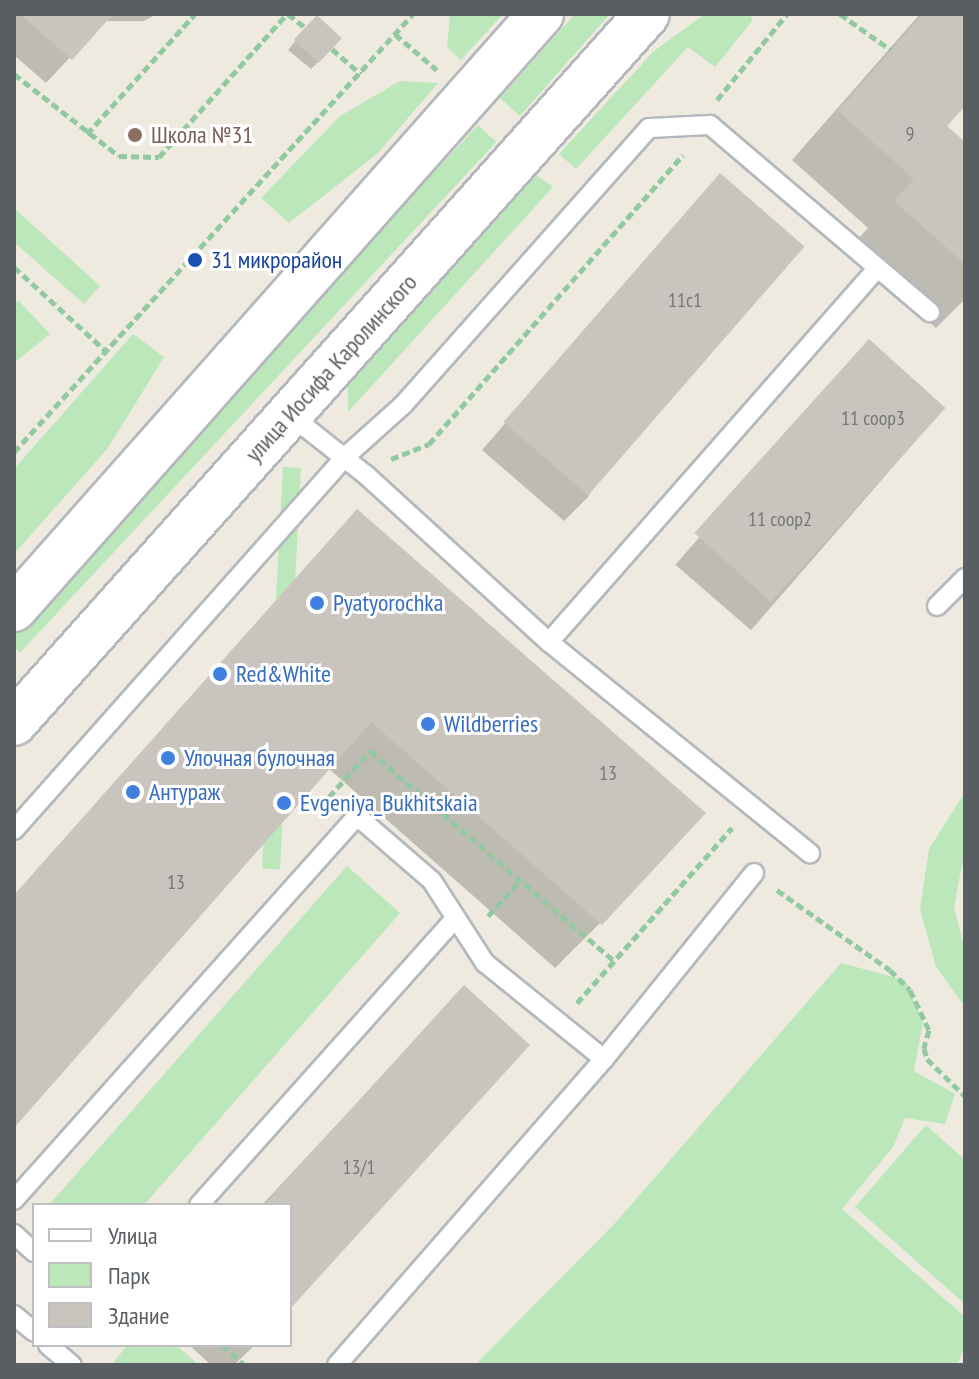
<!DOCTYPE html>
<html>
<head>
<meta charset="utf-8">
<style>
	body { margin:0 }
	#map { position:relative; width:979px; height:1379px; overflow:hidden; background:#eeeae0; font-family:"PT Sans Narrow",sans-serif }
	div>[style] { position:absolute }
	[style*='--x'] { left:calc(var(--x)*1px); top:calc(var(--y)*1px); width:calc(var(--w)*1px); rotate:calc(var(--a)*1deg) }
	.green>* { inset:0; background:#bce7bb; transform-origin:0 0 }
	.shadow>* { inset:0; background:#0003; transform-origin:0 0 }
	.building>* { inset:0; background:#c9c5be; transform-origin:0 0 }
	.path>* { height:5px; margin-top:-2.5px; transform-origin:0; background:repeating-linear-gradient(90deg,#93c9a1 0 8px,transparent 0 12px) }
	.roads { filter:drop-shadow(2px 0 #b4b8bc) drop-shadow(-2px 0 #b4b8bc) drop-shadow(0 2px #b4b8bc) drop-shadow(0 -2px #b4b8bc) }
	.lane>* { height:18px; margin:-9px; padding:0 9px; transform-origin:9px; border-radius:9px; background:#fff }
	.secondary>* { height:44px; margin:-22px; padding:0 22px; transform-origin:22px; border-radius:22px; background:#fff }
	.dots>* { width:22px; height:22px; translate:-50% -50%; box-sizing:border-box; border:4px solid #fff; border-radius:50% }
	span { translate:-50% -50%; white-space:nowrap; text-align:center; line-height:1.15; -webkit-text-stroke:6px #fff; paint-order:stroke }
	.number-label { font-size:20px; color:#75787a }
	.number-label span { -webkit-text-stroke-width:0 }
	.education-label { font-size:24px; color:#785e54 }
	.left { translate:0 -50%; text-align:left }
	.transit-label { font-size:24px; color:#164399 }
	.street-label { font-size:24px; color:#595e63 }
	.shop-label { font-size:24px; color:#366cbe }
	.frame { position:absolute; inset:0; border:16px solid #595e63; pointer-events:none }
	.legend { position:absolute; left:32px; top:1203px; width:260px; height:144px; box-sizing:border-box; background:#fff; border:2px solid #bdbfc1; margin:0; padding:10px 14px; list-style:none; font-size:24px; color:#595e63 }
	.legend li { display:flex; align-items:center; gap:16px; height:40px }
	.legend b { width:40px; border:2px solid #bdbfc1 }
</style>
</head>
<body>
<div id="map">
	<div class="green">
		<i style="clip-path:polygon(450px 14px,503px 14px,461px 60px,447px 47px)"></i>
		<i style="clip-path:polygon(575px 14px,610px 14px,520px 116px,500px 98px)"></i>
		<i style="clip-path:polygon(705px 14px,751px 14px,752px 21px,715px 67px,688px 47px,576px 169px,559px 154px,654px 51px)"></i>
		<i style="clip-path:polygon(400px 81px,438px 83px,378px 153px,289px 223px,261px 198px,340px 116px)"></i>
		<i style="left:478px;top:125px;width:25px;height:698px;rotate:43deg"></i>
		<i style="clip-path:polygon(536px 175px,553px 187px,348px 412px,348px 386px)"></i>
		<i style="clip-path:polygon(14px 208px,100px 286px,84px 304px,14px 242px)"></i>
		<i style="clip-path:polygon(19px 301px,50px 334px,14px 363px,14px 303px)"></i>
		<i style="clip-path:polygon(133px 334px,164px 357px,108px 448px,14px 554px,14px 469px)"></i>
		<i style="left:283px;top:467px;width:18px;height:402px;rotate:3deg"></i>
		<i style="clip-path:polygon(965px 792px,965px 849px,954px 907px,965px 950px,965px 1007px,936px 967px,920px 909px,929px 849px)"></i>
		<i style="clip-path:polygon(347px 866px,400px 913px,144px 1205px,49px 1205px)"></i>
		<i style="clip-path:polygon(841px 963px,905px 980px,923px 1021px,914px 1071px,955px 1094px,945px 1124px,905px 1118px,893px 1147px,842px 1209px,965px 1317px,965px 1346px,957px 1365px,475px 1365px,618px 1220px)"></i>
		<i style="clip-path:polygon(926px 1125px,965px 1160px,965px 1304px,855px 1207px)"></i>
		<i style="clip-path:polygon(127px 1345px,176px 1345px,199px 1365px,112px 1365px)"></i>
	</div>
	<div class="shadow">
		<i style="clip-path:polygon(14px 14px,157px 14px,144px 21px,104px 21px,46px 83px,14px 55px)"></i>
		<i style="clip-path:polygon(920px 14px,965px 14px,965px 103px,944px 126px,965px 144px,965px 299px,936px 328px,848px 250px,868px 228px,792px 160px)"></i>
		<i style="clip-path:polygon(308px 26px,319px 61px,311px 69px,288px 50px)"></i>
		<i style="clip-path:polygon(720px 176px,589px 496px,564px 521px,482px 450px)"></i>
		<i style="left:869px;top:342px;width:100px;height:295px;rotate:41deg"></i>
		<i style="clip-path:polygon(349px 520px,600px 923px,555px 968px,328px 768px,14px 1125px,14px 896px)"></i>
		<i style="clip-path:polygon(464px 988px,290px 1306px,290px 1205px,262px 1205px)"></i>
		<i style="clip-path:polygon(189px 1345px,255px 1345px,234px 1365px,211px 1365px)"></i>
	</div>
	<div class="building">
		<i style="clip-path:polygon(20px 14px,113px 14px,72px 60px)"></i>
		<i style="clip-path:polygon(923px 14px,965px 14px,965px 106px,947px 126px,965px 142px,965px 264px,894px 201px,914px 179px,838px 111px)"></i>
		<i style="left:317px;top:15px;width:34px;height:34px;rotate:43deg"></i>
		<i style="left:720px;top:173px;width:112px;height:330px;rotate:41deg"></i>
		<i style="left:869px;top:339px;width:103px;height:261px;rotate:42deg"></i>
		<i style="clip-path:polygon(357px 509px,706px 813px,602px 925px,371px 722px,14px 1128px,14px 895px)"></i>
		<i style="clip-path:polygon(464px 985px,530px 1045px,290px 1309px,290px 1205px,264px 1205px)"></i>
	</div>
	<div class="path">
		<i style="--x:288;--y:14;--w:23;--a:38"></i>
		<i style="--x:840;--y:14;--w:62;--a:35.2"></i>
		<i style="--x:395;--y:34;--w:55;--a:40.6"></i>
		<i style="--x:332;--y:49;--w:38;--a:41"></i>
		<i style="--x:14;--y:74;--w:133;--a:38"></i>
		<i style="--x:119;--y:156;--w:40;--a:1.4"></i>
		<i style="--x:159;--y:157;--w:192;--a:-48.2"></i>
		<i style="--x:717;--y:100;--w:111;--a:-50.9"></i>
		<i style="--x:87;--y:134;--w:161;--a:-48"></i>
		<i style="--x:14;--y:267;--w:125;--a:42.4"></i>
		<i style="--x:14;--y:452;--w:592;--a:-47.67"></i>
		<i style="--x:391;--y:459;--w:41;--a:-21.5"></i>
		<i style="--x:429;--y:444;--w:385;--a:-48.7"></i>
		<i style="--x:329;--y:797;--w:62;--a:-48.3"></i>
		<i style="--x:370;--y:751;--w:322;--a:40.7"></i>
		<i style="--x:777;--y:890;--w:138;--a:35.3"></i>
		<i style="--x:890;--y:970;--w:28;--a:45"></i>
		<i style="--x:910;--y:990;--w:44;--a:64.6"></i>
		<i style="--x:929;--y:1030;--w:19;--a:106"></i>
		<i style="--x:924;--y:1048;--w:11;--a:75"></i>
		<i style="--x:927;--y:1059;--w:53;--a:44.2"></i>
		<i style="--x:488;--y:916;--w:47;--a:-47.6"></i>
		<i style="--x:577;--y:1003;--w:234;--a:-48.5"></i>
		<i style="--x:222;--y:1345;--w:30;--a:42"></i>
	</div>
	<div class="roads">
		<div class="lane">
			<i style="--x:290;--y:415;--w:97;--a:38.3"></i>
			<i style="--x:366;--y:475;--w:248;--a:42.4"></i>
			<i style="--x:549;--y:642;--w:336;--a:39"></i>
			<i style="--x:937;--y:606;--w:40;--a:-45"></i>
			<i style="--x:549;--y:642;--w:497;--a:-48.7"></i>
			<i style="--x:14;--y:830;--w:499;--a:-48.4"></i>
			<i style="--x:345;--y:457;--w:78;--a:-41.9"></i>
			<i style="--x:403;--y:405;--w:370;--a:-48.4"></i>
			<i style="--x:649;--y:128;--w:61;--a:-2.8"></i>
			<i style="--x:710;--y:125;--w:289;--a:40.4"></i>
			<i style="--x:14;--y:1200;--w:515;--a:-48.23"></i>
			<i style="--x:357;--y:816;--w:99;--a:40.9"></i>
			<i style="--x:432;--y:881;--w:98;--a:57.1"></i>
			<i style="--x:485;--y:963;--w:153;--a:38.9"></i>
			<i style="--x:199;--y:1205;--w:384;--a:-48.2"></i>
			<i style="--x:14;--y:1234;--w:27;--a:42"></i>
			<i style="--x:14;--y:1315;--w:26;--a:40"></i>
			<i style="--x:48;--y:1345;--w:31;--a:40"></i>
			<i style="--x:337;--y:1365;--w:406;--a:-48.9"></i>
			<i style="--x:604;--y:1059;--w:239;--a:-51.1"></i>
		</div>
		<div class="secondary">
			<i style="--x:14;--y:609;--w:795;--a:-48.47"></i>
			<i style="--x:14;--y:723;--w:950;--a:-48.24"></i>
		</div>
	</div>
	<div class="dots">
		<i style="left:135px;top:135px;background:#8d6e63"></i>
		<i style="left:195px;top:260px;background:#1a4fb4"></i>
		<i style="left:317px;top:603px;background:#3f7fe0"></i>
		<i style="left:220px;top:674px;background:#3f7fe0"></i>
		<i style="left:428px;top:724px;background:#3f7fe0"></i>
		<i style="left:168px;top:758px;background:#3f7fe0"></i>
		<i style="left:133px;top:792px;background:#3f7fe0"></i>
		<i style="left:284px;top:803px;background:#3f7fe0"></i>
	</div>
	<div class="number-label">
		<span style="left:910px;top:134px">9</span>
		<span style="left:685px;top:300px">11с1</span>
		<span style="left:873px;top:418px">11 соор3</span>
		<span style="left:780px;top:519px">11 соор2</span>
		<span style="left:608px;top:773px">13</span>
		<span style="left:176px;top:882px">13</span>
		<span style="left:359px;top:1167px">13/1</span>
	</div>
	<div class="education-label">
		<span class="left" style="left:151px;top:135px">Школа №31</span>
	</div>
	<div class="transit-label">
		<span class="left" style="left:211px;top:260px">31 микрорайон</span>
	</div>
	<div class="street-label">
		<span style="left:331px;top:368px;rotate:-48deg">улица Иосифа Каролинского</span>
	</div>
	<div class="shop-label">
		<span class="left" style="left:333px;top:603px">Pyatyorochka</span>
		<span class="left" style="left:236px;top:674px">Red&amp;White</span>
		<span class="left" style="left:444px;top:724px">Wildberries</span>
		<span class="left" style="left:184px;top:758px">Улочная булочная</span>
		<span class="left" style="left:149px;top:792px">Антураж</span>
		<span class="left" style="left:300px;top:803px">Evgeniya_Bukhitskaia</span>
	</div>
	<div class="frame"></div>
	<ul class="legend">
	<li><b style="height:10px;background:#fff"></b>Улица</li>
	<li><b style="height:22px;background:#bce7bb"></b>Парк</li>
	<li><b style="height:22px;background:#c9c5be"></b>Здание</li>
	</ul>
</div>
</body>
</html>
